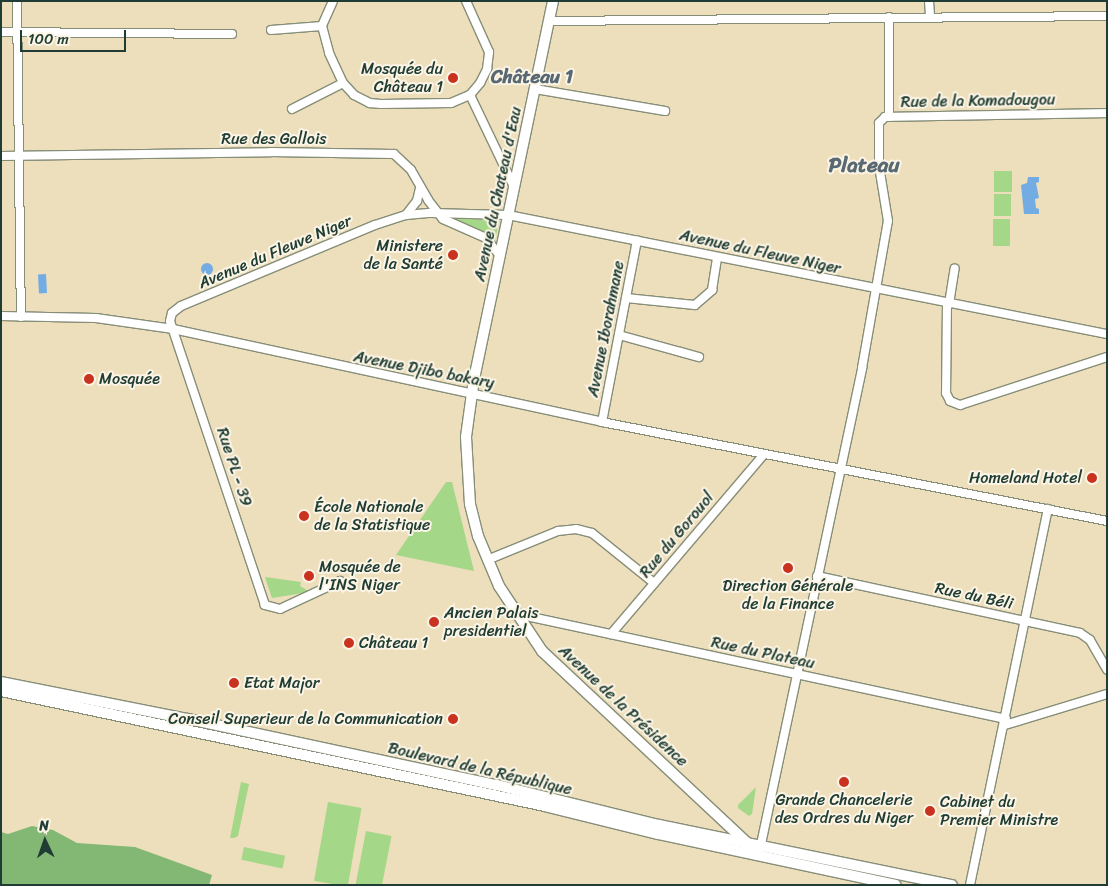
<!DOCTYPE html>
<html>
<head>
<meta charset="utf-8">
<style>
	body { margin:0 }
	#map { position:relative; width:1108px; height:886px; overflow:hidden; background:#eddebc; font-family:Sriracha,sans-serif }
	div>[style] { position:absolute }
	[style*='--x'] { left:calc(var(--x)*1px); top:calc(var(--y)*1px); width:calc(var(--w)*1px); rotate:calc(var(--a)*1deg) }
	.green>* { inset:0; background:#a4d787; transform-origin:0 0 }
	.forest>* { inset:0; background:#83b874 }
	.water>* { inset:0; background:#72ace2; transform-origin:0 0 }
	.round { border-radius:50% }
	.roads { filter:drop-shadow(1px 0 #868e78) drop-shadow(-1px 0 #868e78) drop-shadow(0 1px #868e78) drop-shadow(0 -1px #868e78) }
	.minor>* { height:8px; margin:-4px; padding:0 4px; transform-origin:4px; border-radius:4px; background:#fff }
	.major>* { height:10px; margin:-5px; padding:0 5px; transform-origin:5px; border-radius:5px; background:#fff }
	.dots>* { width:14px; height:14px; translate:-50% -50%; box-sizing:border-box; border:2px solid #fcf5e5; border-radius:50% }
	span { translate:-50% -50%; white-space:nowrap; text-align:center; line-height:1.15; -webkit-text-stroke:4px #fcf5e5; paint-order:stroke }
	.poi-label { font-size:16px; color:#1f3d34 }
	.right { translate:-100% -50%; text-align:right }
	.left { translate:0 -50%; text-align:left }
	.street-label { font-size:16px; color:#1f3d34 }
	.quarter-label { font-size:19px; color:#586973; font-weight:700 }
	.district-label { font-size:21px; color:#586973; font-weight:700 }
	.frame { position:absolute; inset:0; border:2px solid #1f3d34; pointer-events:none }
	.north { position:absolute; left:20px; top:816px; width:50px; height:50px; -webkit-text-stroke:4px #fcf5e5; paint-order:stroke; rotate:357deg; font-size:14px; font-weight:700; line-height:20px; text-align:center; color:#1f3d34 }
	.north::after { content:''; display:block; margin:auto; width:18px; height:22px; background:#1f3d34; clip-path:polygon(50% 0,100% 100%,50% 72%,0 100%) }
	.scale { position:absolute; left:20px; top:30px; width:106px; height:22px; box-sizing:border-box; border:2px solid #1f3d34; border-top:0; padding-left:6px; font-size:15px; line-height:18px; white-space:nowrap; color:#1f3d34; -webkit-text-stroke:4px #fcf5e5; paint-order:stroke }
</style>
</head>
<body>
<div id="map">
	<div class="green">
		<i style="left:994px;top:171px;width:18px;height:21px"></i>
		<i style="left:994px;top:194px;width:17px;height:22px"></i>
		<i style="clip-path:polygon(448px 217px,499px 221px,495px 241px,447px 220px)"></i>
		<i style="left:993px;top:219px;width:17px;height:27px"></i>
		<i style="clip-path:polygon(446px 482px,452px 482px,474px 571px,396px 555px)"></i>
		<i style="clip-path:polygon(265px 577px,301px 582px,300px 586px,310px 592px,272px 598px)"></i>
		<i style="clip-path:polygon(241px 782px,249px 784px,238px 836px,234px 838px,230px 838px)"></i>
		<i style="clip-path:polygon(756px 787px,752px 814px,749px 816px,738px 808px,738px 805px)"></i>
		<i style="left:328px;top:802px;width:34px;height:80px;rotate:10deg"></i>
		<i style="left:366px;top:831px;width:26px;height:55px;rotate:11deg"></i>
		<i style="left:244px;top:847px;width:42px;height:13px;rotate:12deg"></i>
	</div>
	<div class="forest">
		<i style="clip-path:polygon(32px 826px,53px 830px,77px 843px,135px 847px,212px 875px,209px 885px,1px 885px,1px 832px,8px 834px)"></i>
	</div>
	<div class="water">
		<i style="clip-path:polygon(1028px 177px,1039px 177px,1039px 182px,1036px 183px,1039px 198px,1035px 199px,1036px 208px,1039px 209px,1039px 214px,1024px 214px,1021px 185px,1027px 183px)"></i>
		<i class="round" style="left:201px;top:263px;width:12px;height:12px"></i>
		<i style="left:46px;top:274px;width:19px;height:8px;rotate:87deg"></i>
	</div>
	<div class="roads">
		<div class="minor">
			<i style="--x:17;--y:1;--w:316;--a:89.3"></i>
			<i style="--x:333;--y:1;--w:27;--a:114"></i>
			<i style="--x:322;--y:26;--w:28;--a:75"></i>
			<i style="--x:329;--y:53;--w:33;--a:65"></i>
			<i style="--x:343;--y:83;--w:16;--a:47"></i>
			<i style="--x:354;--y:95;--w:18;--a:27"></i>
			<i style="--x:370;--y:103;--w:11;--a:5"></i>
			<i style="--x:381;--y:104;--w:70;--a:-0.8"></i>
			<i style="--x:451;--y:103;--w:21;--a:-23"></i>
			<i style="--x:470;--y:95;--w:16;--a:-50"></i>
			<i style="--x:480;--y:83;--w:16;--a:-63"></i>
			<i style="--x:487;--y:69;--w:17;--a:-83"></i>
			<i style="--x:489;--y:52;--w:56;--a:-114.3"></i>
			<i style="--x:929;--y:1;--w:16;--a:86"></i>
			<i style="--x:889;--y:17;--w:100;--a:90"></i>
			<i style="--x:549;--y:21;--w:558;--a:-0.51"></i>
			<i style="--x:271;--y:30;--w:51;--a:-4.5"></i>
			<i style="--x:1;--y:32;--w:231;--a:0.5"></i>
			<i style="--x:535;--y:89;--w:132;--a:9.6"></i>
			<i style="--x:470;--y:95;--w:102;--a:64.4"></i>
			<i style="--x:292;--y:109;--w:57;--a:-27"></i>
			<i style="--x:1;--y:156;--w:270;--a:-0.8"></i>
			<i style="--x:271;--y:152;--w:123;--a:0.9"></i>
			<i style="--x:394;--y:154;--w:23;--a:43"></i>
			<i style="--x:411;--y:170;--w:34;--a:60"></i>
			<i style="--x:428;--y:200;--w:24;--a:52"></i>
			<i style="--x:443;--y:219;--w:47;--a:23.8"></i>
			<i style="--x:486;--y:238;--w:23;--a:52"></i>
			<i style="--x:406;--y:215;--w:18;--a:-52"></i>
			<i style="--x:417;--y:201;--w:13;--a:-77"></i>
			<i style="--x:626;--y:298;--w:69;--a:5.8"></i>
			<i style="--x:695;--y:305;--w:23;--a:-41"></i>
			<i style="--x:712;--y:290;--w:33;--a:-81"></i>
			<i style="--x:947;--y:303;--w:90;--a:90.6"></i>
			<i style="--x:946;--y:393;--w:9;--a:63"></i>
			<i style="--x:950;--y:401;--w:11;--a:22"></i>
			<i style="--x:960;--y:405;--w:155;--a:-18.1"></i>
			<i style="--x:949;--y:304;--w:36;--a:-81"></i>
			<i style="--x:1;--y:316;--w:95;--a:1.2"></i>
			<i style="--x:96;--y:318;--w:78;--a:8.1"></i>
			<i style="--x:173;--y:329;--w:439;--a:12.2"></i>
			<i style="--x:602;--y:422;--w:515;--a:11.09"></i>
			<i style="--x:619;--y:335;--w:83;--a:15.4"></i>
			<i style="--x:602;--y:422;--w:185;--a:-79.1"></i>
			<i style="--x:487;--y:560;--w:77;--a:-22.2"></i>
			<i style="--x:558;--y:531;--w:18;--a:-6"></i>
			<i style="--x:576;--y:529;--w:16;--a:14"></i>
			<i style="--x:592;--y:533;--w:80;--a:38.9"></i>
			<i style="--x:817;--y:576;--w:269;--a:12.2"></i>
			<i style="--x:1080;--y:633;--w:12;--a:35"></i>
			<i style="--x:1090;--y:640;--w:34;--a:60"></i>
			<i style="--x:340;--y:581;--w:66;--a:155"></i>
			<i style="--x:280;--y:609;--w:16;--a:-165"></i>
			<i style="--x:265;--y:605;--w:299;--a:-108.5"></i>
			<i style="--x:170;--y:321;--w:8;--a:-76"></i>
			<i style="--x:172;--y:313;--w:11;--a:-38"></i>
			<i style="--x:181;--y:306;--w:210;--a:-22.7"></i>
			<i style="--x:375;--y:225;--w:33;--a:-18"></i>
			<i style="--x:406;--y:215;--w:25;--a:-5"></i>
			<i style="--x:431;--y:213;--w:77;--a:1.5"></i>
			<i style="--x:508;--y:215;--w:611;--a:11.24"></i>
			<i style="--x:517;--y:614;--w:500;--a:12.12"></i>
			<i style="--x:611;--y:634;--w:236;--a:-49.6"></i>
			<i style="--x:1005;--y:725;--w:107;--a:-16.9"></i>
			<i style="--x:760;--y:849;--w:492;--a:-78"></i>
			<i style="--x:862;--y:368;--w:149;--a:-80"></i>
			<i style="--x:888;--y:221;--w:56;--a:-99.3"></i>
			<i style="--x:879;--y:166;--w:43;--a:-90"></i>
			<i style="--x:879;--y:123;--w:8;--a:-45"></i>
			<i style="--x:885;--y:117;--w:222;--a:-1"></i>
			<i style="--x:970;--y:885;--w:384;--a:-78.3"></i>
		</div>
		<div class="major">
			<i style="--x:553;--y:1;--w:386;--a:101.8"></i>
			<i style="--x:474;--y:379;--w:59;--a:97.9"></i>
			<i style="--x:466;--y:437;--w:67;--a:86.6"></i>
			<i style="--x:470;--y:504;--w:33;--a:76"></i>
			<i style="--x:478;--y:536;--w:54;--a:67.2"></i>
			<i style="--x:499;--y:586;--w:78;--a:56.5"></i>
			<i style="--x:542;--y:651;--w:281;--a:43.1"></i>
			<i style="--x:747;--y:843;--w:9;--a:72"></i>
			<i style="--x:1;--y:682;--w:191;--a:11.2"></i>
			<i style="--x:188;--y:719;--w:316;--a:12.1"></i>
			<i style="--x:497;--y:785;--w:167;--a:13.9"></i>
			<i style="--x:659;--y:825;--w:299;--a:11.6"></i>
			<i style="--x:1;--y:691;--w:556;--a:11.94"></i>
			<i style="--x:545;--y:806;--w:116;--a:13.9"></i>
			<i style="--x:658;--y:834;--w:243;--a:12.1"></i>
		</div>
	</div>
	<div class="dots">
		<i style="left:453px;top:78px;background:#c8321e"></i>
		<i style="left:453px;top:255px;background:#c8321e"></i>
		<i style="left:89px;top:379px;background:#c8321e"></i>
		<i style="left:1092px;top:478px;background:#c8321e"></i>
		<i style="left:304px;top:516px;background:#c8321e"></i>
		<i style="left:788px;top:568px;background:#c8321e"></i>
		<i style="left:309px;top:576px;background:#c8321e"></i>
		<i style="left:434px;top:622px;background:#c8321e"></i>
		<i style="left:349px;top:643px;background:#c8321e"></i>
		<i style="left:234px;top:683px;background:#c8321e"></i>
		<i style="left:453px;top:719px;background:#c8321e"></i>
		<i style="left:844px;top:782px;background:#c8321e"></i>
		<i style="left:930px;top:811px;background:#c8321e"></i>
	</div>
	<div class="poi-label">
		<span class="right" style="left:443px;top:78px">Mosquée du<br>Château 1</span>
		<span class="right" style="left:443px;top:255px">Ministere<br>de la Santé</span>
		<span class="left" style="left:99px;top:379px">Mosquée</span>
		<span class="right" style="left:1082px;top:478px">Homeland Hotel</span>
		<span class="left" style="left:314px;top:516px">École Nationale<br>de la Statistique</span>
		<span class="left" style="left:319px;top:576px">Mosquée de<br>l'INS Niger</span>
		<span style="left:788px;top:595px">Direction Générale<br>de la Finance</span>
		<span class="left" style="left:444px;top:622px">Ancien Palais<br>presidentiel</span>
		<span class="left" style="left:359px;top:643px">Château 1</span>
		<span class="left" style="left:244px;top:683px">Etat Major</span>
		<span class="right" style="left:443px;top:719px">Conseil Superieur de la Communication</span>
		<span style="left:844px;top:809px">Grande Chancelerie<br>des Ordres du Niger</span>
		<span class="left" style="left:940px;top:811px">Cabinet du<br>Premier Ministre</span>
	</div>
	<div class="street-label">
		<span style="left:978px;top:101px;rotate:-1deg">Rue de la Komadougou</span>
		<span style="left:274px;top:139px">Rue des Gallois</span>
		<span style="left:498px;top:194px;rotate:-78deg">Avenue du Chateau d'Eau</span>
		<span style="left:275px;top:252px;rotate:-23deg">Avenue du Fleuve Niger</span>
		<span style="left:760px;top:252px;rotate:12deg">Avenue du Fleuve Niger</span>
		<span style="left:606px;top:329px;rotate:-79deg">Avenue Iborahmane</span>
		<span style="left:424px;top:370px;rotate:11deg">Avenue Djibo bakary</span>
		<span style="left:234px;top:467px;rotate:72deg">Rue PL - 39</span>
		<span style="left:677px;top:535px;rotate:-50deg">Rue du Gorouol</span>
		<span style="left:974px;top:596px;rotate:12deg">Rue du Béli</span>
		<span style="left:763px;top:653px;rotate:12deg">Rue du Plateau</span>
		<span style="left:623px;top:706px;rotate:43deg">Avenue de la Présidence</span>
		<span style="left:480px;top:769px;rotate:13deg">Boulevard de la République</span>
	</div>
	<div class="quarter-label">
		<span style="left:532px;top:77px">Château 1</span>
	</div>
	<div class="district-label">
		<span style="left:864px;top:165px">Plateau</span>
	</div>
	<div class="frame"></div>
	<div class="north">N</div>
	<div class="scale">100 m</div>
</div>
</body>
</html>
